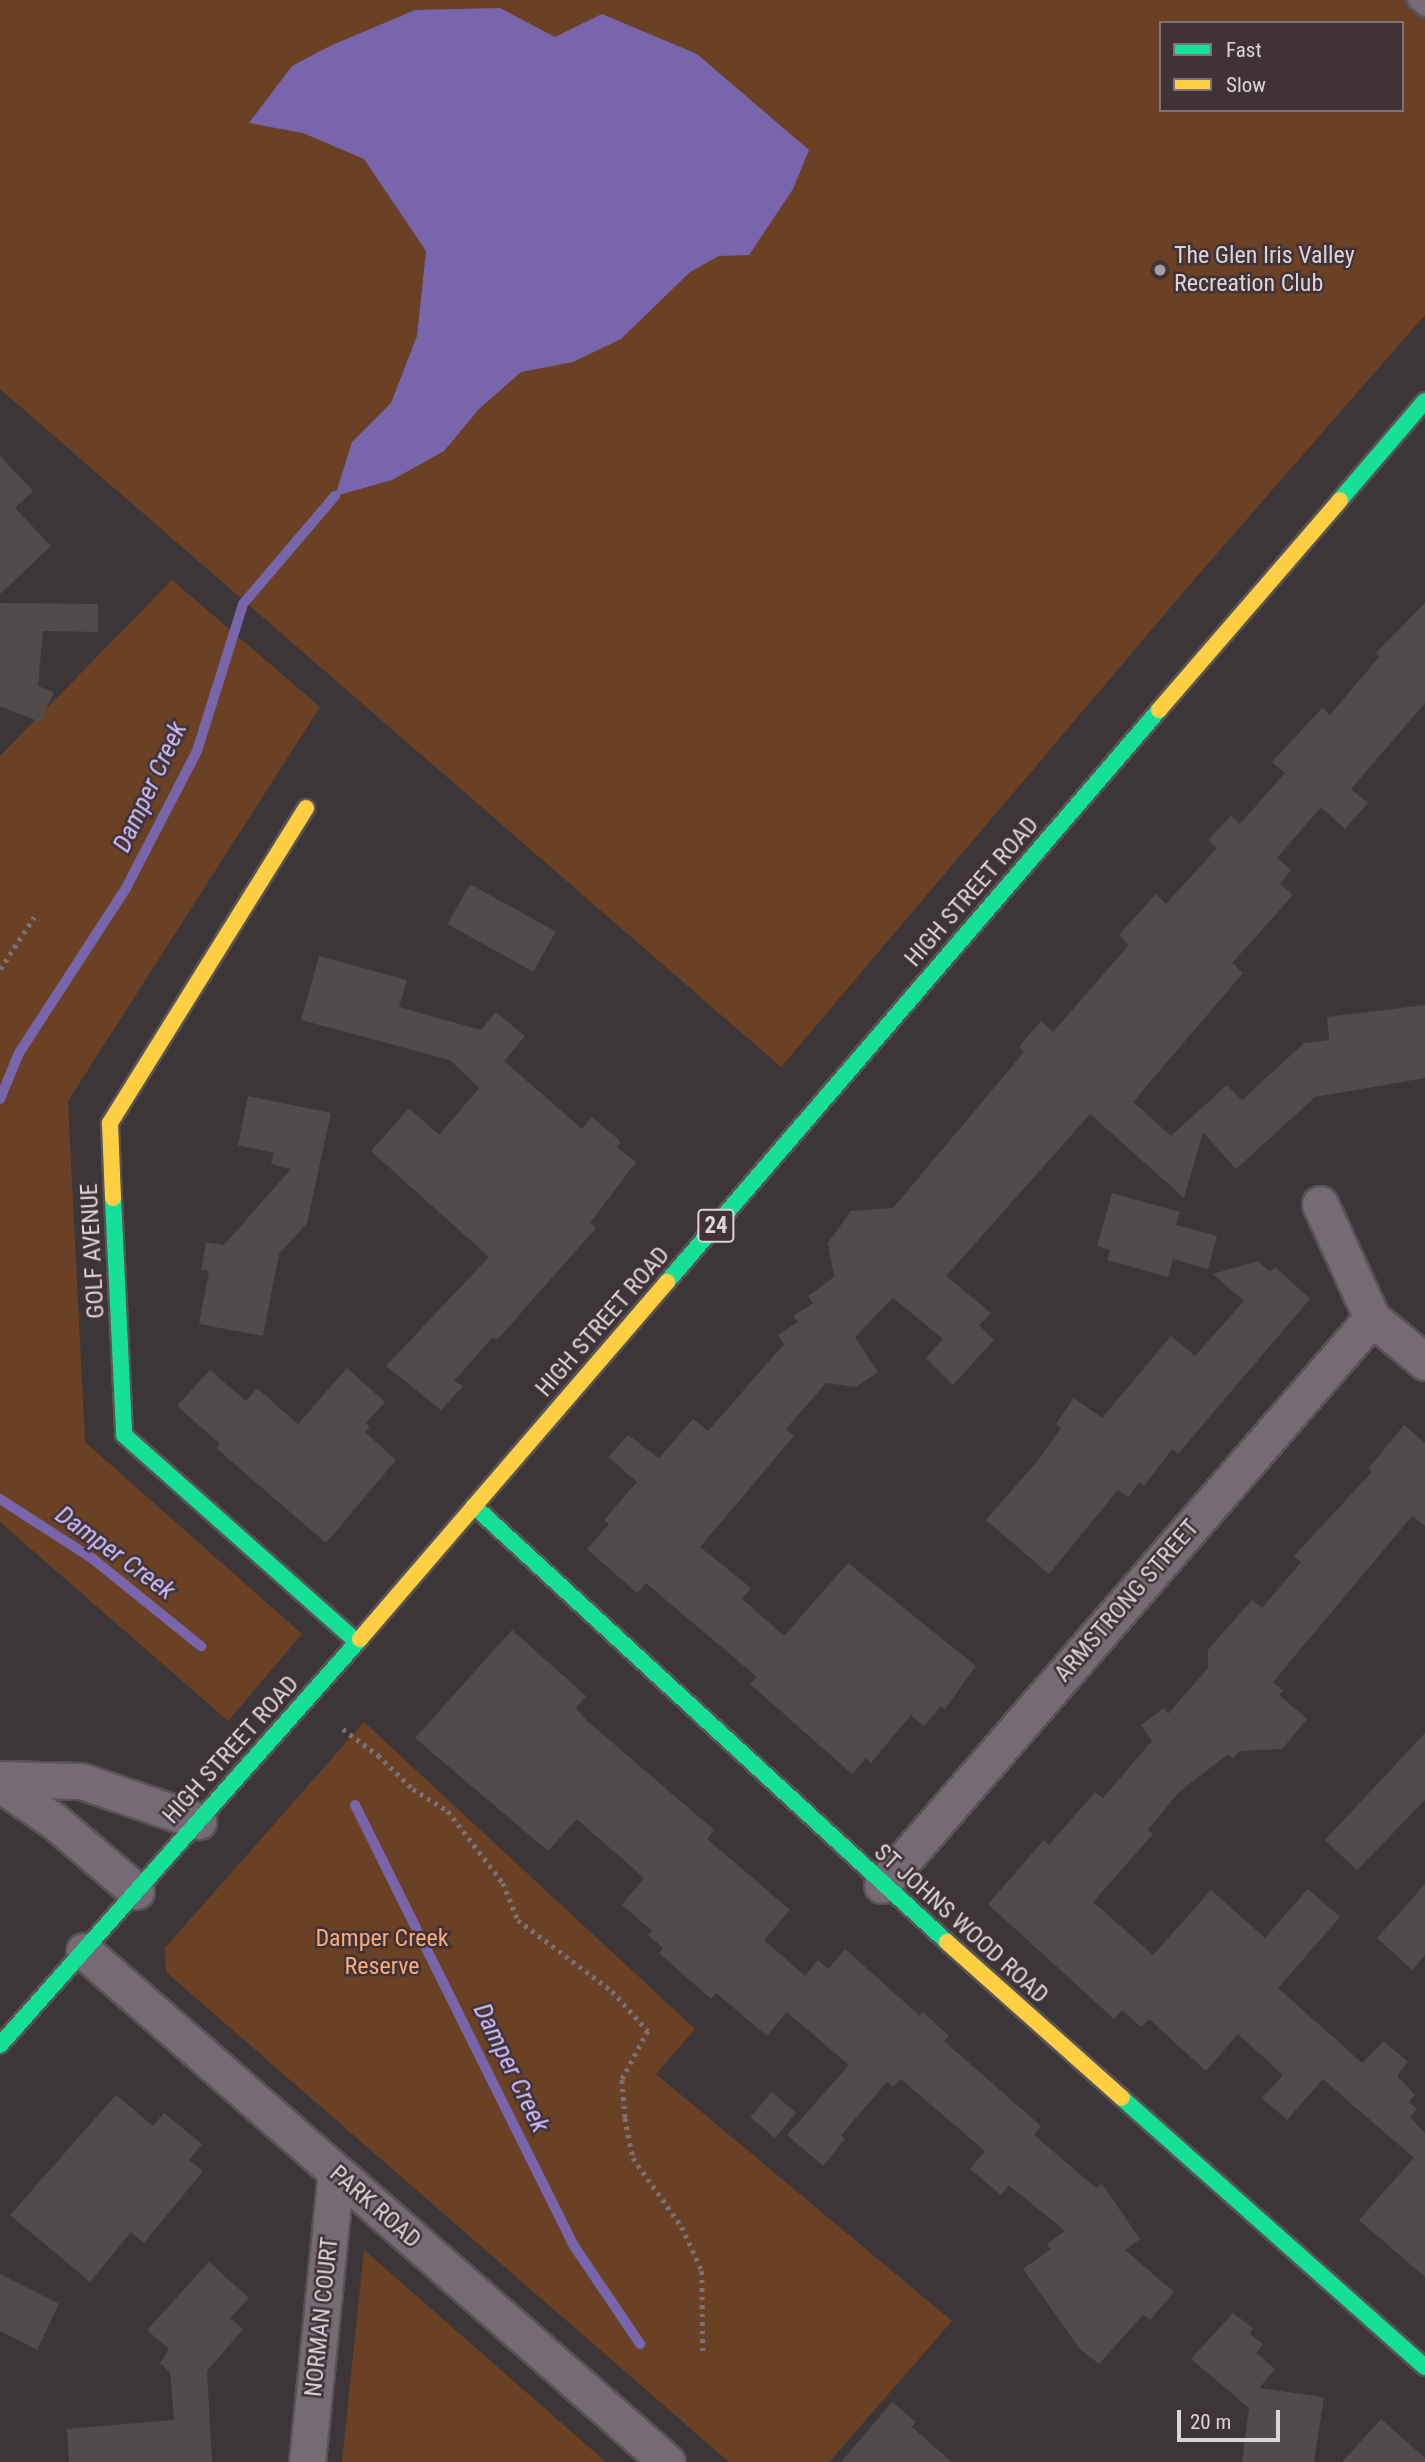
<!DOCTYPE html>
<html>
<head>
<meta charset="utf-8">
<style>
	body { margin:0 }
	#map { position:relative; width:1425px; height:2462px; overflow:hidden; background:#3c3638; font-family:"Roboto Condensed",sans-serif }
	div>[style] { position:absolute }
	[style*='--x'] { left:calc(var(--x)*1px); top:calc(var(--y)*1px); width:calc(var(--w)*1px); rotate:calc(var(--a)*1deg) }
	.green>* { inset:0; background:#6b4126 }
	.water>* { inset:0; background:#7965ab }
	.stream>* { height:10px; margin:-5px; padding:0 5px; transform-origin:5px; border-radius:5px; background:#7965ab }
	.building>* { inset:0; background:#514b4c; transform-origin:0 0 }
	.path>* { height:4.5px; margin-top:-2.25px; transform-origin:0; background:repeating-linear-gradient(90deg,#7a7179 0 3.5px,transparent 0 8.5px) }
	.roads { filter:drop-shadow(2px 0 #585355) drop-shadow(-2px 0 #585355) drop-shadow(0 2px #585355) drop-shadow(0 -2px #585355) }
	.lane>* { height:18px; margin:-9px; padding:0 9px; transform-origin:9px; border-radius:9px; background:#766a75 }
	.street>* { height:35px; margin:-17.5px; padding:0 17.5px; transform-origin:17.5px; border-radius:17.5px; background:#766a75 }
	.fast>* { height:16px; margin:-8px; padding:0 8px; transform-origin:8px; border-radius:8px; background:#16e098 }
	.slow>* { height:16px; margin:-8px; padding:0 8px; transform-origin:8px; border-radius:8px; background:#ffcf43 }
	.dots>* { width:19px; height:19px; translate:-50% -50%; box-sizing:border-box; border:4px solid #403237; border-radius:50% }
	span { translate:-50% -50%; white-space:nowrap; text-align:center; line-height:1.15; -webkit-text-stroke:5px #403237; paint-order:stroke }
	.shield-label span { padding:2px 5px; background:#403237; border:2px solid; border-radius:5px; -webkit-text-stroke-width:0 }
	.shield-label { font-size:23px; color:#ded4d7; font-weight:700 }
	.poi-label { font-size:24px; color:#ded4d7 }
	.left { translate:0 -50%; text-align:left }
	.street-label { font-size:24px; color:#ded4d7 }
	.park-label { font-size:24px; color:#fbab77 }
	.water-label { font-size:26px; color:#cbbdfb; font-style:italic }
	.legend { position:absolute; left:1159px; top:21px; width:245px; height:91px; box-sizing:border-box; background:#403237; border:2px solid #7f7377; margin:0; padding:9px 12px; list-style:none; font-size:21px; color:#ded4d7 }
	.legend li { display:flex; align-items:center; gap:14px; height:35px }
	.legend b { width:35px; border:2px solid #7f7377 }
	.scale { position:absolute; left:1177px; top:2410px; width:103px; height:32px; box-sizing:border-box; border:4px solid #ded4d7; border-top:0; padding-left:9px; font-size:21px; line-height:24px; white-space:nowrap; color:#ded4d7; -webkit-text-stroke:5px #403237; paint-order:stroke }
</style>
</head>
<body>
<div id="map">
	<div class="green">
		<i style="clip-path:polygon(evenodd,0 0,1425px 0,1425px 315px,1192px 582px,781px 1067px,0 389px,0 0,1161px 23px,1402px 23px,1402px 110px,1161px 110px,1161px 23px)"></i>
		<i style="clip-path:polygon(172px 580px,320px 707px,68px 1101px,85px 1442px,302px 1634px,228px 1721px,0 1522px,0 756px)"></i>
		<i style="clip-path:polygon(364px 1722px,695px 2029px,656px 2074px,952px 2321px,829px 2462px,729px 2462px,166px 1972px,165px 1948px)"></i>
		<i style="clip-path:polygon(364px 2250px,606px 2462px,342px 2462px)"></i>
	</div>
	<div class="water">
		<i style="clip-path:polygon(500px 8px,555px 37px,602px 14px,697px 54px,809px 150px,793px 189px,749px 255px,719px 256px,690px 272px,621px 339px,573px 362px,521px 372px,479px 409px,444px 451px,392px 480px,335px 496px,352px 442px,391px 403px,417px 336px,426px 251px,364px 159px,303px 133px,249px 123px,292px 66px,330px 46px,415px 10px)"></i>
	</div>
	<div class="stream">
		<i style="--x:0;--y:1099;--w:50;--a:-67.6"></i>
		<i style="--x:19;--y:1053;--w:197;--a:-57"></i>
		<i style="--x:126;--y:888;--w:154;--a:-62.6"></i>
		<i style="--x:197;--y:751;--w:154;--a:-72.6"></i>
		<i style="--x:243;--y:604;--w:142;--a:-49.6"></i>
		<i style="--x:0;--y:1499;--w:111;--a:32.8"></i>
		<i style="--x:93;--y:1559;--w:139;--a:38.9"></i>
		<i style="--x:355;--y:1805;--w:489;--a:63.6"></i>
		<i style="--x:572;--y:2243;--w:122;--a:56"></i>
	</div>
	<div class="building">
		<i style="clip-path:polygon(0 456px,33px 491px,15px 508px,51px 546px,0 594px)"></i>
		<i style="clip-path:polygon(0 603px,98px 604px,98px 632px,43px 631px,38px 686px,54px 692px,40px 722px,0 706px)"></i>
		<i style="clip-path:polygon(1425px 603px,1425px 703px,1351px 789px,1368px 803px,1345px 829px,1321px 807px,1277px 858px,1291px 870px,1280px 884px,1293px 895px,1232px 963px,1243px 973px,1133px 1102px,1171px 1136px,1227px 1085px,1242px 1100px,1304px 1043px,1329px 1040px,1327px 1017px,1425px 1005px,1425px 1078px,1315px 1097px,1236px 1169px,1203px 1132px,1184px 1198px,1090px 1114px,946px 1276px,991px 1313px,979px 1325px,994px 1340px,953px 1385px,926px 1358px,943px 1339px,893px 1298px,855px 1337px,878px 1372px,856px 1387px,826px 1383px,786px 1429px,794px 1436px,700px 1547px,751px 1588px,742px 1599px,784px 1636px,848px 1563px,976px 1666px,945px 1709px,941px 1706px,924px 1726px,911px 1715px,871px 1763px,866px 1758px,852px 1774px,750px 1684px,757px 1677px,646px 1583px,637px 1593px,587px 1549px,609px 1524px,604px 1520px,637px 1482px,608px 1457px,628px 1435px,659px 1458px,693px 1419px,708px 1431px,784px 1344px,778px 1335px,798px 1322px,793px 1316px,813px 1303px,808px 1296px,834px 1277px,828px 1243px,851px 1211px,893px 1208px,1024px 1052px,1019px 1047px,1041px 1021px,1053px 1032px,1129px 945px,1119px 935px,1156px 894px,1166px 904px,1217px 848px,1208px 840px,1231px 816px,1240px 824px,1285px 773px,1272px 762px,1322px 708px,1330px 715px,1380px 656px,1376px 653px)"></i>
		<i style="left:470px;top:884px;width:98px;height:46px;rotate:29deg"></i>
		<i style="clip-path:polygon(319px 956px,407px 980px,399px 1007px,481px 1030px,496px 1012px,525px 1036px,504px 1061px,582px 1129px,592px 1117px,621px 1142px,617px 1147px,636px 1162px,590px 1223px,596px 1228px,497px 1340px,493px 1337px,454px 1381px,463px 1386px,441px 1410px,386px 1366px,489px 1257px,371px 1151px,409px 1108px,439px 1135px,479px 1088px,450px 1060px,301px 1020px)"></i>
		<i style="clip-path:polygon(248px 1096px,331px 1113px,307px 1223px,279px 1254px,263px 1336px,199px 1324px,209px 1271px,201px 1270px,206px 1242px,224px 1245px,291px 1169px,271px 1164px,274px 1153px,238px 1145px)"></i>
		<i style="clip-path:polygon(1112px 1193px,1180px 1212px,1176px 1225px,1217px 1236px,1208px 1269px,1173px 1259px,1168px 1277px,1107px 1260px,1110px 1250px,1097px 1246px)"></i>
		<i style="clip-path:polygon(1258px 1261px,1270px 1272px,1275px 1267px,1310px 1299px,1178px 1454px,1172px 1449px,1144px 1486px,1139px 1482px,1128px 1497px,1118px 1490px,1049px 1574px,986px 1520px,1040px 1458px,1061px 1428px,1056px 1424px,1074px 1398px,1102px 1418px,1171px 1336px,1195px 1356px,1244px 1301px,1213px 1274px)"></i>
		<i style="clip-path:polygon(347px 1368px,385px 1402px,366px 1423px,370px 1427px,365px 1432px,396px 1460px,326px 1543px,216px 1448px,220px 1444px,177px 1406px,210px 1370px,246px 1401px,257px 1388px,298px 1424px)"></i>
		<i style="clip-path:polygon(1404px 1425px,1425px 1443px,1425px 1526px,1412px 1516px,1273px 1682px,1283px 1691px,1279px 1695px,1307px 1719px,1282px 1749px,1239px 1751px,1233px 1759px,1228px 1754px,1178px 1793px,1148px 1830px,1153px 1834px,1093px 1902px,1153px 1955px,1211px 1890px,1265px 1938px,1308px 1889px,1340px 1917px,1278px 1988px,1362px 2063px,1384px 2041px,1408px 2062px,1397px 2076px,1415px 2095px,1409px 2102px,1417px 2109px,1410px 2117px,1425px 2133px,1425px 2277px,1359px 2220px,1414px 2158px,1323px 2079px,1287px 2120px,1262px 2098px,1283px 2075px,1238px 2034px,1206px 2071px,1149px 2019px,1141px 2027px,1122px 2010px,1114px 2019px,988px 1904px,1044px 1840px,1049px 1845px,1095px 1792px,1103px 1798px,1152px 1741px,1141px 1725px,1164px 1708px,1168px 1714px,1208px 1668px,1208px 1650px,1252px 1600px,1262px 1608px,1301px 1562px,1294px 1556px,1372px 1472px,1368px 1469px)"></i>
		<i style="clip-path:polygon(512px 1630px,586px 1696px,576px 1708px,586px 1720px,714px 1830px,707px 1839px,790px 1910px,764px 1940px,805px 1976px,818px 1960px,828px 1969px,845px 1949px,920px 2016px,923px 2012px,949px 2036px,944px 2041px,1041px 2126px,1034px 2135px,1096px 2188px,1102px 2184px,1140px 2239px,1125px 2250px,1174px 2292px,1150px 2320px,1143px 2315px,1099px 2364px,1080px 2349px,1023px 2269px,1051px 2249px,1047px 2244px,1065px 2231px,1009px 2185px,1001px 2195px,970px 2169px,985px 2151px,901px 2079px,893px 2087px,887px 2082px,841px 2135px,845px 2139px,823px 2166px,787px 2135px,849px 2065px,787px 2012px,767px 2036px,716px 1993px,711px 1999px,659px 1953px,663px 1948px,648px 1935px,652px 1931px,622px 1905px,644px 1878px,577px 1819px,548px 1851px,415px 1738px)"></i>
		<i style="clip-path:polygon(1425px 1733px,1425px 1800px,1357px 1870px,1325px 1840px)"></i>
		<i style="clip-path:polygon(1425px 1884px,1425px 1955px,1412px 1970px,1377px 1938px)"></i>
		<i style="left:772px;top:2092px;width:32px;height:33px;rotate:41deg"></i>
		<i style="clip-path:polygon(116px 2095px,153px 2126px,164px 2113px,202px 2144px,189px 2160px,203px 2171px,144px 2243px,131px 2232px,90px 2282px,10px 2215px)"></i>
		<i style="clip-path:polygon(209px 2262px,249px 2298px,230px 2318px,243px 2329px,207px 2371px,212px 2462px,69px 2462px,67px 2429px,174px 2420px,170px 2372px,160px 2363px,169px 2349px,147px 2330px)"></i>
		<i style="clip-path:polygon(0 2274px,59px 2304px,37px 2350px,0 2331px)"></i>
		<i style="clip-path:polygon(1233px 2313px,1253px 2328px,1250px 2334px,1263px 2344px,1256px 2353px,1275px 2369px,1259px 2388px,1324px 2397px,1314px 2462px,1242px 2462px,1249px 2408px,1191px 2359px)"></i>
		<i style="clip-path:polygon(892px 2402px,916px 2422px,912px 2427px,952px 2462px,841px 2462px)"></i>
		<i style="clip-path:polygon(1381px 2419px,1425px 2458px,1425px 2462px,1342px 2462px)"></i>
	</div>
	<div class="path">
		<i style="--x:0;--y:969;--w:62;--a:-56.8"></i>
		<i style="--x:343;--y:1729;--w:44;--a:36.6"></i>
		<i style="--x:378;--y:1755;--w:49;--a:44.2"></i>
		<i style="--x:413;--y:1789;--w:41;--a:32.2"></i>
		<i style="--x:448;--y:1811;--w:91;--a:52.6"></i>
		<i style="--x:503;--y:1883;--w:40;--a:68"></i>
		<i style="--x:518;--y:1920;--w:118;--a:37.1"></i>
		<i style="--x:612;--y:1991;--w:54;--a:48"></i>
		<i style="--x:648;--y:2031;--w:55;--a:118"></i>
		<i style="--x:622;--y:2080;--w:38;--a:85"></i>
		<i style="--x:625;--y:2118;--w:41;--a:78.7"></i>
		<i style="--x:633;--y:2158;--w:85;--a:54.6"></i>
		<i style="--x:682;--y:2227;--w:48;--a:65.6"></i>
		<i style="--x:702;--y:2271;--w:80;--a:89.3"></i>
	</div>
	<div class="roads">
		<div class="lane">
			<i style="--x:1417;--y:0;--w:11;--a:41"></i>
		</div>
		<div class="street">
			<i style="--x:1320;--y:1204;--w:125;--a:65.5"></i>
			<i style="--x:1372;--y:1318;--w:69;--a:39.7"></i>
			<i style="--x:0;--y:1779;--w:81;--a:1.4"></i>
			<i style="--x:81;--y:1781;--w:124;--a:18.9"></i>
			<i style="--x:0;--y:1784;--w:65;--a:34.4"></i>
			<i style="--x:54;--y:1821;--w:108;--a:40.5"></i>
			<i style="--x:882;--y:1885;--w:749;--a:-49.17"></i>
			<i style="--x:84;--y:1951;--w:775;--a:41.23"></i>
			<i style="--x:307;--y:2462;--w:291;--a:-84.3"></i>
		</div>
		<div class="fast">
			<i style="--x:1340;--y:500;--w:130;--a:-49.4"></i>
			<i style="--x:113;--y:1198;--w:237;--a:87.3"></i>
			<i style="--x:124;--y:1435;--w:312;--a:41.6"></i>
			<i style="--x:667;--y:1282;--w:754;--a:-49.3"></i>
			<i style="--x:474;--y:1506;--w:643;--a:42.67"></i>
			<i style="--x:0;--y:2045;--w:543;--a:-48.44"></i>
			<i style="--x:1122;--y:2098;--w:405;--a:41.6"></i>
		</div>
		<div class="slow">
			<i style="--x:1159;--y:710;--w:277;--a:-49.2"></i>
			<i style="--x:113;--y:1198;--w:75;--a:-92.3"></i>
			<i style="--x:110;--y:1123;--w:371;--a:-58.1"></i>
			<i style="--x:360;--y:1639;--w:471;--a:-49.3"></i>
			<i style="--x:947;--y:1942;--w:234;--a:41.7"></i>
		</div>
	</div>
	<div class="dots">
		<i style="left:1160px;top:270px;background:#a59d9f"></i>
	</div>
	<div class="shield-label">
		<span style="left:716px;top:1226px">24</span>
	</div>
	<div class="poi-label">
		<span class="left" style="left:1174px;top:270px">The Glen Iris Valley<br>Recreation Club</span>
	</div>
	<div class="street-label">
		<span style="left:972px;top:892px;rotate:-49deg">HIGH STREET ROAD</span>
		<span style="left:93px;top:1251px;rotate:-93deg">GOLF AVENUE</span>
		<span style="left:603px;top:1322px;rotate:-49deg">HIGH STREET ROAD</span>
		<span style="left:1127px;top:1601px;rotate:-49deg">ARMSTRONG STREET</span>
		<span style="left:231px;top:1750px;rotate:-48deg">HIGH STREET ROAD</span>
		<span style="left:961px;top:1924px;rotate:42deg">ST JOHNS WOOD ROAD</span>
		<span style="left:375px;top:2207px;rotate:41deg">PARK ROAD</span>
		<span style="left:322px;top:2317px;rotate:-84deg">NORMAN COURT</span>
	</div>
	<div class="park-label">
		<span style="left:382px;top:1953px">Damper Creek<br>Reserve</span>
	</div>
	<div class="water-label">
		<span style="left:150px;top:787px;rotate:-65deg">Damper Creek</span>
		<span style="left:115px;top:1553px;rotate:36deg">Damper Creek</span>
		<span style="left:511px;top:2068px;rotate:64deg">Damper Creek</span>
	</div>
	<ul class="legend">
	<li><b style="height:9px;background:#16e098"></b>Fast</li>
	<li><b style="height:9px;background:#ffcf43"></b>Slow</li>
	</ul>
	<div class="scale">20 m</div>
</div>
</body>
</html>
